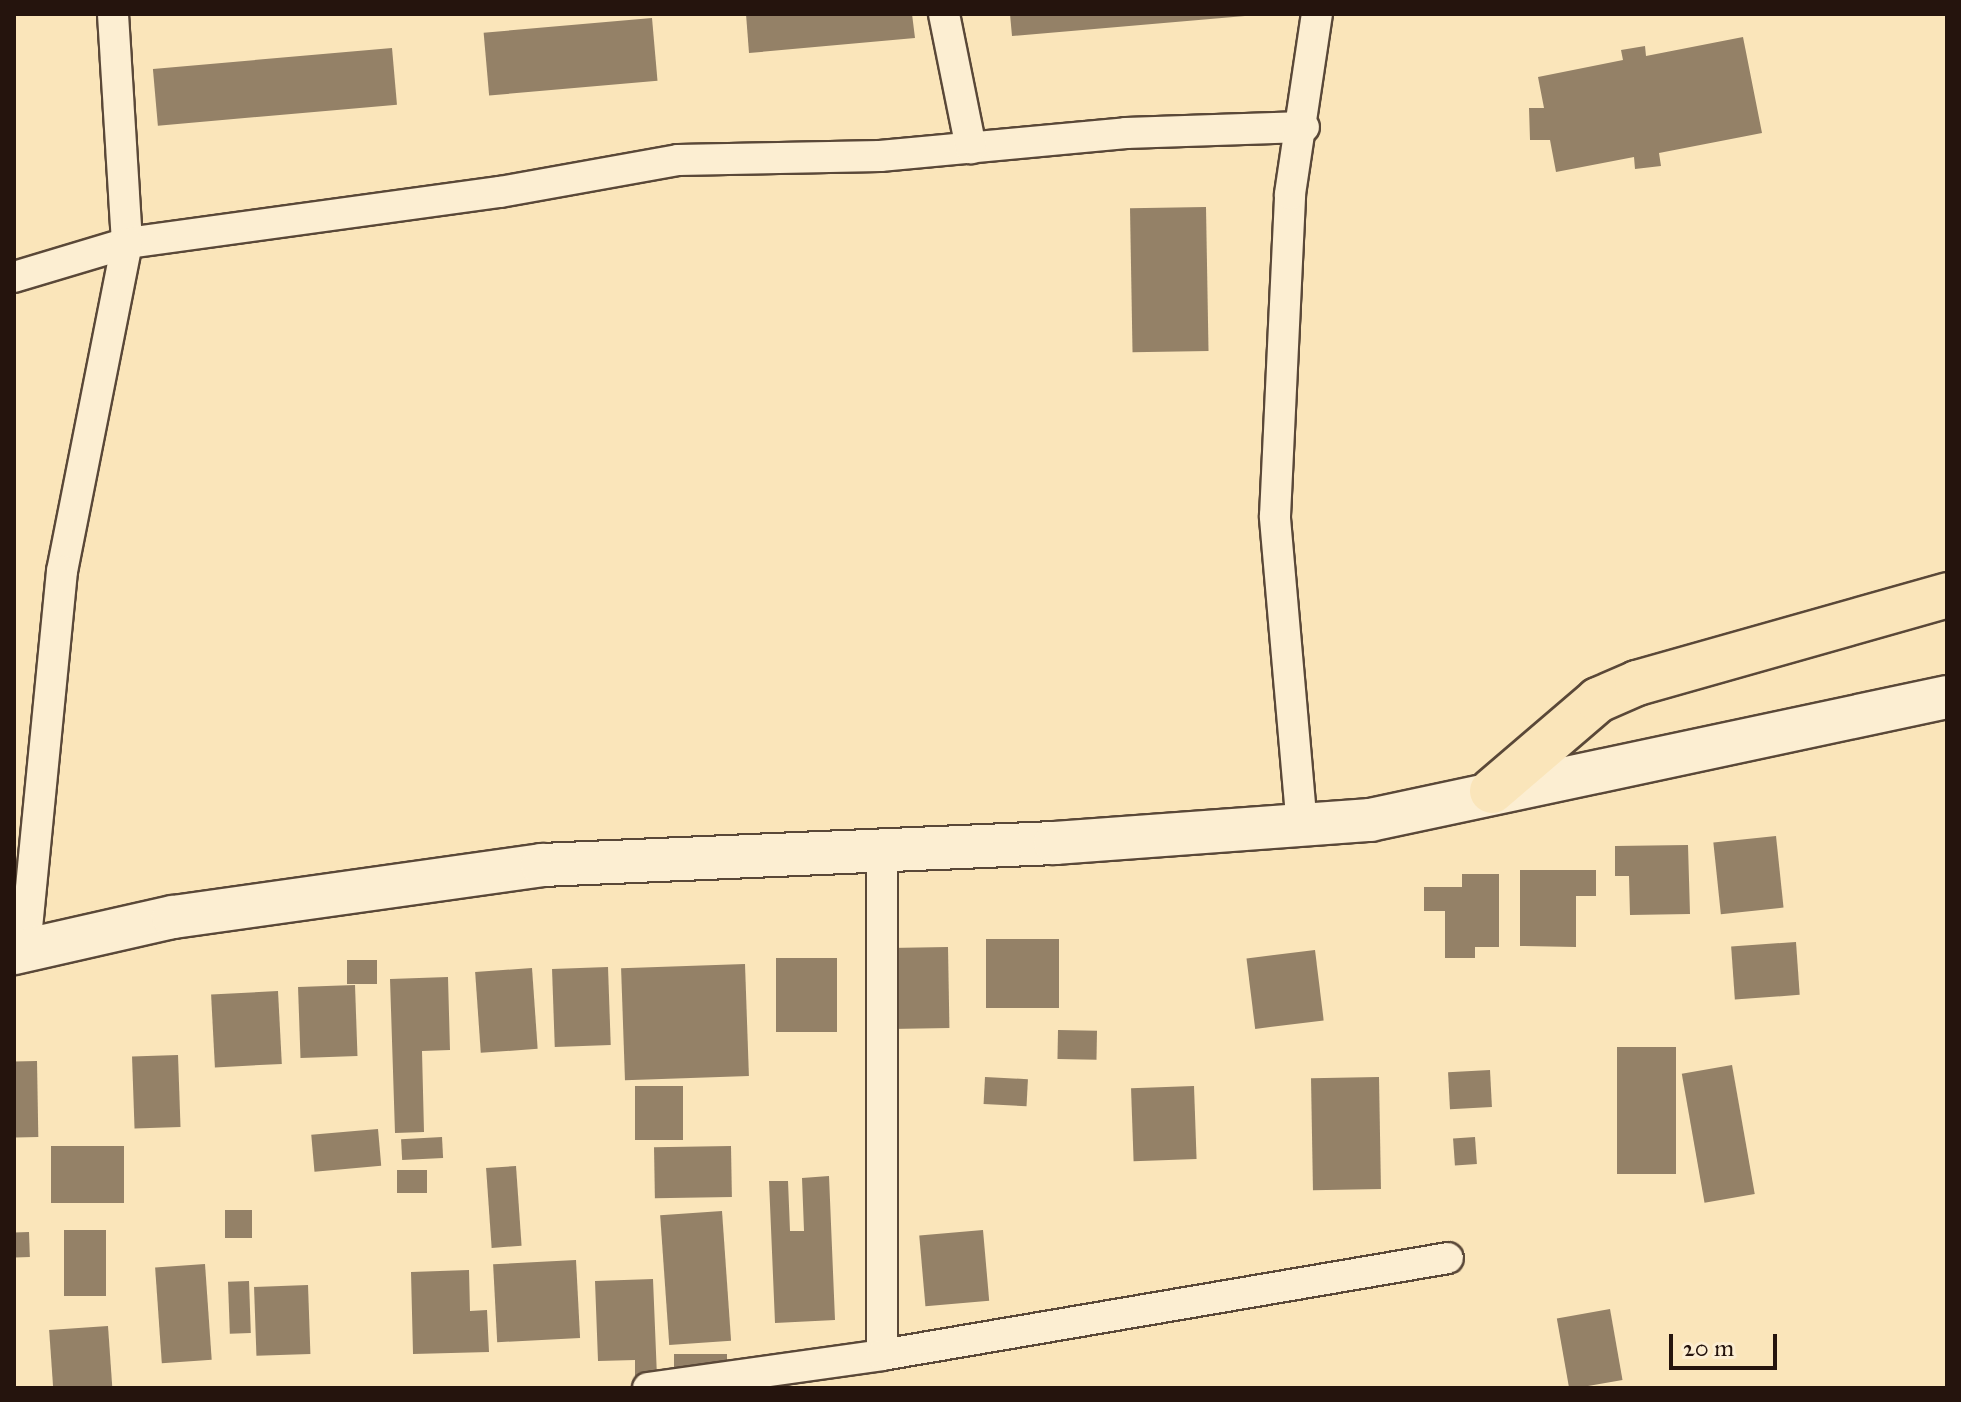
<!DOCTYPE html>
<html>
<head>
<meta charset="utf-8">
<style>
	body { margin:0 }
	#map { position:relative; width:1961px; height:1402px; overflow:hidden; background:#fae5ba; font-family:"IM FELL Great Primer",serif }
	div>[style] { position:absolute }
	[style*='--x'] { left:calc(var(--x)*1px); top:calc(var(--y)*1px); width:calc(var(--w)*1px); rotate:calc(var(--a)*1deg) }
	.building>* { inset:0; background:#948167; transform-origin:0 0 }
	.roads { filter:drop-shadow(2px 0 #5a4838) drop-shadow(-2px 0 #5a4838) drop-shadow(0 2px #5a4838) drop-shadow(0 -2px #5a4838) }
	.street>* { height:30px; margin:-15px; padding:0 15px; transform-origin:15px; border-radius:15px; background:#fceed2 }
	.secondary>* { height:42px; margin:-21px; padding:0 21px; transform-origin:21px; border-radius:21px; background:#fceed2 }
	.highway>* { height:44px; margin:-22px; padding:0 22px; transform-origin:22px; border-radius:22px; background:#fae5ba }
	span { translate:-50% -50%; white-space:nowrap; text-align:center; line-height:1.15; -webkit-text-stroke:7px #fceed2; paint-order:stroke }
	.frame { position:absolute; inset:0; border:16px solid #25140d; pointer-events:none }
	.scale { position:absolute; left:1669px; top:1334px; width:108px; height:36px; box-sizing:border-box; border:4px solid #25140d; border-top:0; padding-left:10px; font-size:24px; line-height:28px; white-space:nowrap; color:#25140d; -webkit-text-stroke:6px #fceed2; paint-order:stroke }
</style>
</head>
<body>
<div id="map">
	<div class="building">
		<i style="clip-path:polygon(746px 14px,912px 14px,915px 38px,749px 53px)"></i>
		<i style="clip-path:polygon(1010px 14px,1245px 14px,1245px 16px,1012px 36px)"></i>
		<i style="left:652px;top:18px;width:63px;height:169px;rotate:85deg"></i>
		<i style="clip-path:polygon(1743px 37px,1762px 133px,1659px 153px,1661px 166px,1635px 169px,1634px 157px,1556px 172px,1550px 140px,1530px 140px,1529px 108px,1544px 108px,1538px 77px,1623px 60px,1621px 50px,1645px 46px,1646px 56px)"></i>
		<i style="left:392px;top:48px;width:57px;height:240px;rotate:85deg"></i>
		<i style="left:1206px;top:207px;width:144px;height:76px;rotate:89deg"></i>
		<i style="left:1776px;top:836px;width:72px;height:63px;rotate:84deg"></i>
		<i style="clip-path:polygon(1688px 845px,1690px 914px,1630px 915px,1629px 876px,1615px 876px,1615px 846px)"></i>
		<i style="clip-path:polygon(1520px 870px,1596px 870px,1596px 896px,1576px 896px,1576px 947px,1520px 946px)"></i>
		<i style="clip-path:polygon(1462px 874px,1499px 874px,1499px 947px,1475px 947px,1475px 958px,1445px 958px,1445px 911px,1424px 911px,1424px 887px,1462px 887px)"></i>
		<i style="left:986px;top:939px;width:73px;height:69px"></i>
		<i style="left:1796px;top:942px;width:53px;height:65px;rotate:86deg"></i>
		<i style="left:948px;top:947px;width:81px;height:59px;rotate:89deg"></i>
		<i style="left:1315px;top:950px;width:71px;height:69px;rotate:83deg"></i>
		<i style="left:776px;top:958px;width:61px;height:74px"></i>
		<i style="left:347px;top:960px;width:30px;height:24px"></i>
		<i style="left:745px;top:964px;width:112px;height:124px;rotate:88deg"></i>
		<i style="left:608px;top:967px;width:78px;height:56px;rotate:88deg"></i>
		<i style="left:532px;top:968px;width:81px;height:57px;rotate:86deg"></i>
		<i style="clip-path:polygon(448px 977px,450px 1050px,422px 1051px,424px 1132px,395px 1133px,390px 979px)"></i>
		<i style="left:355px;top:985px;width:71px;height:57px;rotate:88deg"></i>
		<i style="left:278px;top:991px;width:73px;height:67px;rotate:87deg"></i>
		<i style="left:1058px;top:1030px;width:39px;height:29px;rotate:1deg"></i>
		<i style="left:1617px;top:1047px;width:59px;height:127px"></i>
		<i style="left:178px;top:1055px;width:72px;height:46px;rotate:88deg"></i>
		<i style="left:37px;top:1061px;width:76px;height:23px;rotate:89deg"></i>
		<i style="left:1732px;top:1065px;width:131px;height:51px;rotate:80deg"></i>
		<i style="left:1490px;top:1070px;width:37px;height:42px;rotate:87deg"></i>
		<i style="left:985px;top:1077px;width:43px;height:27px;rotate:3deg"></i>
		<i style="left:1379px;top:1077px;width:112px;height:68px;rotate:89deg"></i>
		<i style="left:635px;top:1086px;width:48px;height:54px"></i>
		<i style="left:1194px;top:1086px;width:73px;height:63px;rotate:88deg"></i>
		<i style="left:378px;top:1129px;width:37px;height:67px;rotate:85deg"></i>
		<i style="left:442px;top:1137px;width:21px;height:41px;rotate:87deg"></i>
		<i style="left:1475px;top:1137px;width:27px;height:22px;rotate:86deg"></i>
		<i style="left:51px;top:1146px;width:73px;height:57px"></i>
		<i style="left:731px;top:1146px;width:51px;height:77px;rotate:89deg"></i>
		<i style="left:516px;top:1166px;width:80px;height:30px;rotate:86deg"></i>
		<i style="left:397px;top:1170px;width:30px;height:23px"></i>
		<i style="clip-path:polygon(829px 1176px,835px 1320px,775px 1323px,769px 1181px,788px 1181px,790px 1231px,804px 1231px,802px 1178px)"></i>
		<i style="left:225px;top:1210px;width:27px;height:28px"></i>
		<i style="left:722px;top:1211px;width:130px;height:62px;rotate:86deg"></i>
		<i style="left:64px;top:1230px;width:42px;height:66px"></i>
		<i style="left:983px;top:1230px;width:71px;height:64px;rotate:85deg"></i>
		<i style="left:29px;top:1232px;width:25px;height:15px;rotate:88deg"></i>
		<i style="left:576px;top:1260px;width:78px;height:83px;rotate:87deg"></i>
		<i style="left:205px;top:1264px;width:96px;height:50px;rotate:86deg"></i>
		<i style="clip-path:polygon(469px 1270px,470px 1311px,487px 1310px,489px 1352px,413px 1354px,411px 1272px)"></i>
		<i style="clip-path:polygon(653px 1279px,657px 1377px,635px 1378px,635px 1360px,598px 1361px,595px 1281px)"></i>
		<i style="left:249px;top:1281px;width:52px;height:21px;rotate:88deg"></i>
		<i style="left:308px;top:1285px;width:69px;height:54px;rotate:88deg"></i>
		<i style="left:1610px;top:1309px;width:72px;height:54px;rotate:80deg"></i>
		<i style="left:108px;top:1326px;width:62px;height:59px;rotate:86deg"></i>
		<i style="left:674px;top:1354px;width:53px;height:16px"></i>
	</div>
	<div class="roads">
		<div class="street">
			<i style="--x:113;--y:14;--w:229;--a:86.5"></i>
			<i style="--x:127;--y:243;--w:376;--a:-7.8"></i>
			<i style="--x:500;--y:192;--w:181;--a:-10.2"></i>
			<i style="--x:678;--y:160;--w:202;--a:-1.1"></i>
			<i style="--x:880;--y:156;--w:247;--a:-5.3"></i>
			<i style="--x:1126;--y:133;--w:178;--a:-1.9"></i>
			<i style="--x:944;--y:14;--w:137;--a:78.6"></i>
			<i style="--x:14;--y:277;--w:118;--a:-16.7"></i>
			<i style="--x:127;--y:243;--w:334;--a:101.2"></i>
			<i style="--x:62;--y:571;--w:381;--a:95.6"></i>
			<i style="--x:1302;--y:827;--w:312;--a:-95"></i>
			<i style="--x:1275;--y:516;--w:322;--a:-87.3"></i>
			<i style="--x:1290;--y:194;--w:182;--a:-81.5"></i>
			<i style="--x:882;--y:852;--w:503;--a:90"></i>
			<i style="--x:648;--y:1388;--w:236;--a:-8"></i>
			<i style="--x:882;--y:1355;--w:574;--a:-9.72"></i>
		</div>
		<div class="secondary">
			<i style="--x:14;--y:953;--w:163;--a:-12.8"></i>
			<i style="--x:173;--y:917;--w:373;--a:-8"></i>
			<i style="--x:542;--y:865;--w:513;--a:-2.46"></i>
			<i style="--x:1055;--y:843;--w:316;--a:-4.2"></i>
			<i style="--x:1370;--y:820;--w:590;--a:-12.03"></i>
		</div>
		<div class="highway">
			<i style="--x:1492;--y:791;--w:140;--a:-40.6"></i>
			<i style="--x:1598;--y:700;--w:43;--a:-23.6"></i>
			<i style="--x:1637;--y:683;--w:322;--a:-15.8"></i>
		</div>
	</div>
	<div class="frame"></div>
	<div class="scale">20 m</div>
</div>
</body>
</html>
